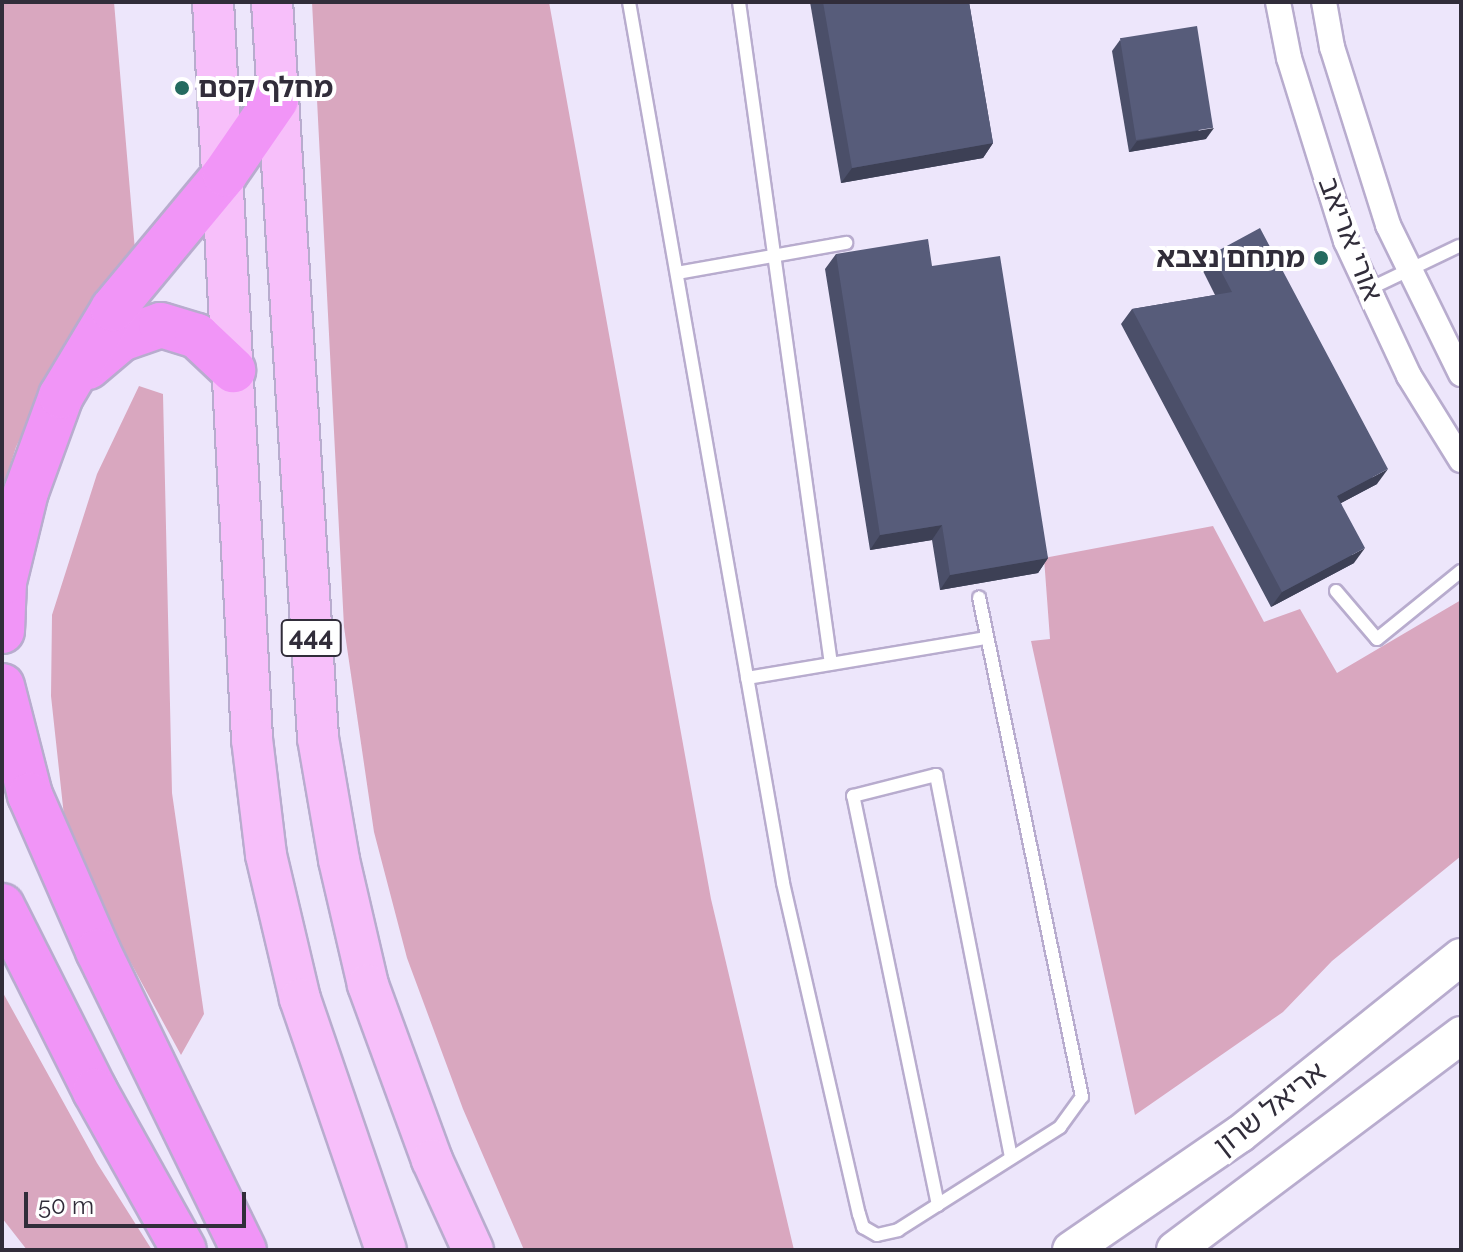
<!DOCTYPE html>
<html>
<head>
<meta charset="utf-8">
<style>
	body { margin:0 }
	#map { position:relative; width:1463px; height:1252px; overflow:hidden; background:#ede6fb; font-family:Raleway,"Noto Sans Hebrew",sans-serif }
	div>[style] { position:absolute }
	[style*='--x'] { left:calc(var(--x)*1px); top:calc(var(--y)*1px); width:calc(var(--w)*1px); rotate:calc(var(--a)*1deg) }
	.green>* { inset:0; background:#d9a7bf }
	.roads { filter:drop-shadow(2px 0 #b8acce) drop-shadow(-2px 0 #b8acce) drop-shadow(0 2px #b8acce) drop-shadow(0 -2px #b8acce) }
	.lane>* { height:12px; margin:-6px; padding:0 6px; transform-origin:6px; border-radius:6px; background:#fff }
	.street>* { height:24px; margin:-12px; padding:0 12px; transform-origin:12px; border-radius:12px; background:#fff }
	.secondary>* { height:36px; margin:-18px; padding:0 18px; transform-origin:18px; border-radius:18px; background:#fff }
	.primary>* { height:40px; margin:-20px; padding:0 20px; transform-origin:20px; border-radius:20px; background:#f7bffa }
	.highway>* { height:44px; margin:-22px; padding:0 22px; transform-origin:22px; border-radius:22px; background:#f195f7 }
	.wall>* { inset:0; background:#4b4f69 }
	.shaded-wall>* { inset:0; background:#3d4055 }
	.building>* { inset:0; background:#575c7a; transform-origin:0 0 }
	.dots>* { width:22px; height:22px; translate:-50% -50%; box-sizing:border-box; border:4px solid #fff; border-radius:50% }
	span { translate:-50% -50%; white-space:nowrap; text-align:center; line-height:1.15; -webkit-text-stroke:8px #fff; paint-order:stroke }
	.shield-label span { padding:2px 6px; background:#fff; border:2px solid; border-radius:6px; -webkit-text-stroke-width:0 }
	.shield-label { font-size:26px; color:#312d3a; font-weight:700 }
	.poi-label { font-size:28px; color:#312d3a; font-weight:700 }
	.left { translate:0 -50%; text-align:left }
	.right { translate:-100% -50%; text-align:right }
	.street-label { font-size:28px; color:#312d3a }
	.frame { position:absolute; inset:0; border:4px solid #312d3a; pointer-events:none }
	.scale { position:absolute; left:24px; top:1192px; width:222px; height:36px; box-sizing:border-box; border:4px solid #312d3a; border-top:0; padding-left:10px; font-size:24px; line-height:28px; white-space:nowrap; color:#312d3a; -webkit-text-stroke:6px #fff; paint-order:stroke }
</style>
</head>
<body>
<div id="map">
	<div class="green">
		<i style="clip-path:polygon(2px 2px,114px 2px,136px 262px,48px 382px,16px 447px,2px 492px)"></i>
		<i style="clip-path:polygon(312px 2px,549px 2px,711px 899px,794px 1250px,524px 1250px,463px 1109px,407px 958px,374px 832px,344px 627px)"></i>
		<i style="clip-path:polygon(139px 386px,163px 394px,172px 793px,204px 1014px,181px 1055px,107px 919px,64px 816px,51px 696px,52px 615px,97px 474px)"></i>
		<i style="clip-path:polygon(1213px 526px,1264px 622px,1300px 609px,1337px 673px,1461px 600px,1461px 856px,1332px 961px,1283px 1012px,1135px 1115px,1031px 641px,1050px 639px,1044px 558px)"></i>
		<i style="clip-path:polygon(2px 991px,97px 1163px,152px 1250px,27px 1250px,2px 1218px)"></i>
	</div>
	<div class="roads">
		<div class="lane">
			<i style="--x:629;--y:2;--w:894;--a:80.08"></i>
			<i style="--x:783;--y:883;--w:340;--a:77.1"></i>
			<i style="--x:859;--y:1214;--w:14;--a:73"></i>
			<i style="--x:863;--y:1227;--w:16;--a:30"></i>
			<i style="--x:877;--y:1235;--w:22;--a:-13"></i>
			<i style="--x:898;--y:1230;--w:192;--a:-32.4"></i>
			<i style="--x:1060;--y:1127;--w:37;--a:-54"></i>
			<i style="--x:1082;--y:1097;--w:510;--a:-101.64"></i>
			<i style="--x:739;--y:2;--w:668;--a:82.09"></i>
			<i style="--x:677;--y:273;--w:172;--a:-10.1"></i>
			<i style="--x:1367;--y:290;--w:102;--a:-25.6"></i>
			<i style="--x:1336;--y:591;--w:63;--a:49.5"></i>
			<i style="--x:1377;--y:639;--w:108;--a:-39"></i>
			<i style="--x:747;--y:678;--w:243;--a:-9.5"></i>
			<i style="--x:938;--y:1205;--w:418;--a:-101.7"></i>
			<i style="--x:853;--y:796;--w:86;--a:-14.2"></i>
			<i style="--x:936;--y:775;--w:390;--a:78.9"></i>
		</div>
		<div class="street">
			<i style="--x:1278;--y:2;--w:57;--a:78.9"></i>
			<i style="--x:1289;--y:58;--w:192;--a:72.7"></i>
			<i style="--x:1346;--y:241;--w:149;--a:65"></i>
			<i style="--x:1409;--y:376;--w:99;--a:58.2"></i>
			<i style="--x:1324;--y:2;--w:46;--a:79.9"></i>
			<i style="--x:1332;--y:47;--w:187;--a:72.5"></i>
			<i style="--x:1388;--y:225;--w:166;--a:63.9"></i>
		</div>
		<div class="secondary">
			<i style="--x:1071;--y:1250;--w:205;--a:-34.5"></i>
			<i style="--x:1240;--y:1134;--w:283;--a:-38.7"></i>
			<i style="--x:1175;--y:1250;--w:358;--a:-36.9"></i>
		</div>
		<div class="primary">
			<i style="--x:213;--y:2;--w:738;--a:86.97"></i>
			<i style="--x:252;--y:739;--w:117;--a:83.1"></i>
			<i style="--x:266;--y:855;--w:148;--a:76.7"></i>
			<i style="--x:300;--y:999;--w:265;--a:71.1"></i>
			<i style="--x:272;--y:2;--w:737;--a:86.42"></i>
			<i style="--x:318;--y:738;--w:124;--a:80.2"></i>
			<i style="--x:339;--y:860;--w:128;--a:76.9"></i>
			<i style="--x:368;--y:985;--w:186;--a:69.9"></i>
			<i style="--x:432;--y:1160;--w:99;--a:65.5"></i>
		</div>
		<div class="highway">
			<i style="--x:88;--y:367;--w:43;--a:-40.3"></i>
			<i style="--x:121;--y:339;--w:42;--a:-19.3"></i>
			<i style="--x:161;--y:325;--w:38;--a:17"></i>
			<i style="--x:197;--y:336;--w:50;--a:43.4"></i>
			<i style="--x:2;--y:631;--w:49;--a:-87.7"></i>
			<i style="--x:4;--y:582;--w:93;--a:-76.3"></i>
			<i style="--x:26;--y:492;--w:102;--a:-70"></i>
			<i style="--x:61;--y:396;--w:101;--a:-59.1"></i>
			<i style="--x:113;--y:309;--w:175;--a:-50.3"></i>
			<i style="--x:225;--y:174;--w:90;--a:-55.4"></i>
			<i style="--x:2;--y:686;--w:113;--a:75.6"></i>
			<i style="--x:30;--y:795;--w:170;--a:66.4"></i>
			<i style="--x:98;--y:951;--w:333;--a:64"></i>
			<i style="--x:2;--y:906;--w:207;--a:63.3"></i>
			<i style="--x:95;--y:1091;--w:182;--a:60.8"></i>
		</div>
	</div>
	<div class="wall">
		<i style="clip-path:polygon(810px 2px,969px 2px,993px 143px,983px 158px,841px 183px)"></i>
		<i style="clip-path:polygon(1120px 40px,1206px 139px,1129px 152px,1112px 51px)"></i>
		<i style="clip-path:polygon(836px 254px,932px 266px,1048px 558px,1038px 573px,940px 590px,932px 540px,870px 550px,825px 269px)"></i>
		<i style="clip-path:polygon(1212px 254px,1377px 484px,1341px 503px,1354px 563px,1271px 607px,1121px 324px,1132px 309px,1215px 295px,1202px 269px)"></i>
	</div>
	<div class="shaded-wall">
		<i style="clip-path:polygon(1214px 128px,1206px 139px,1129px 152px,1137px 141px)"></i>
		<i style="clip-path:polygon(993px 143px,983px 158px,841px 183px,852px 168px)"></i>
		<i style="clip-path:polygon(1388px 469px,1377px 484px,1326px 511px,1337px 496px)"></i>
		<i style="clip-path:polygon(942px 525px,932px 540px,870px 550px,880px 535px)"></i>
		<i style="clip-path:polygon(1365px 548px,1354px 563px,1271px 607px,1282px 592px)"></i>
		<i style="clip-path:polygon(1048px 558px,1038px 573px,940px 590px,950px 575px)"></i>
	</div>
	<div class="building">
		<i style="clip-path:polygon(823px 2px,969px 2px,993px 143px,852px 168px)"></i>
		<i style="left:1197px;top:26px;width:103px;height:78px;rotate:81deg"></i>
		<i style="clip-path:polygon(1260px 228px,1388px 469px,1337px 496px,1365px 548px,1282px 592px,1132px 309px,1232px 292px,1212px 254px)"></i>
		<i style="clip-path:polygon(928px 239px,932px 266px,1000px 256px,1048px 558px,950px 575px,942px 525px,880px 535px,836px 254px)"></i>
	</div>
	<div class="dots">
		<i style="left:182px;top:88px;background:#246a5f"></i>
		<i style="left:1321px;top:258px;background:#246a5f"></i>
	</div>
	<div class="shield-label">
		<span style="left:311px;top:638px">444</span>
	</div>
	<div class="poi-label">
		<span class="left" style="left:198px;top:88px">מחלף קסם</span>
		<span class="right" style="left:1305px;top:258px">מתחם נצבא</span>
	</div>
	<div class="street-label">
		<span style="left:1350px;top:239px;rotate:69deg">אורי אריאב</span>
		<span style="left:1270px;top:1109px;rotate:-38deg">אריאל שרון</span>
	</div>
	<div class="frame"></div>
	<div class="scale">50 m</div>
</div>
</body>
</html>
